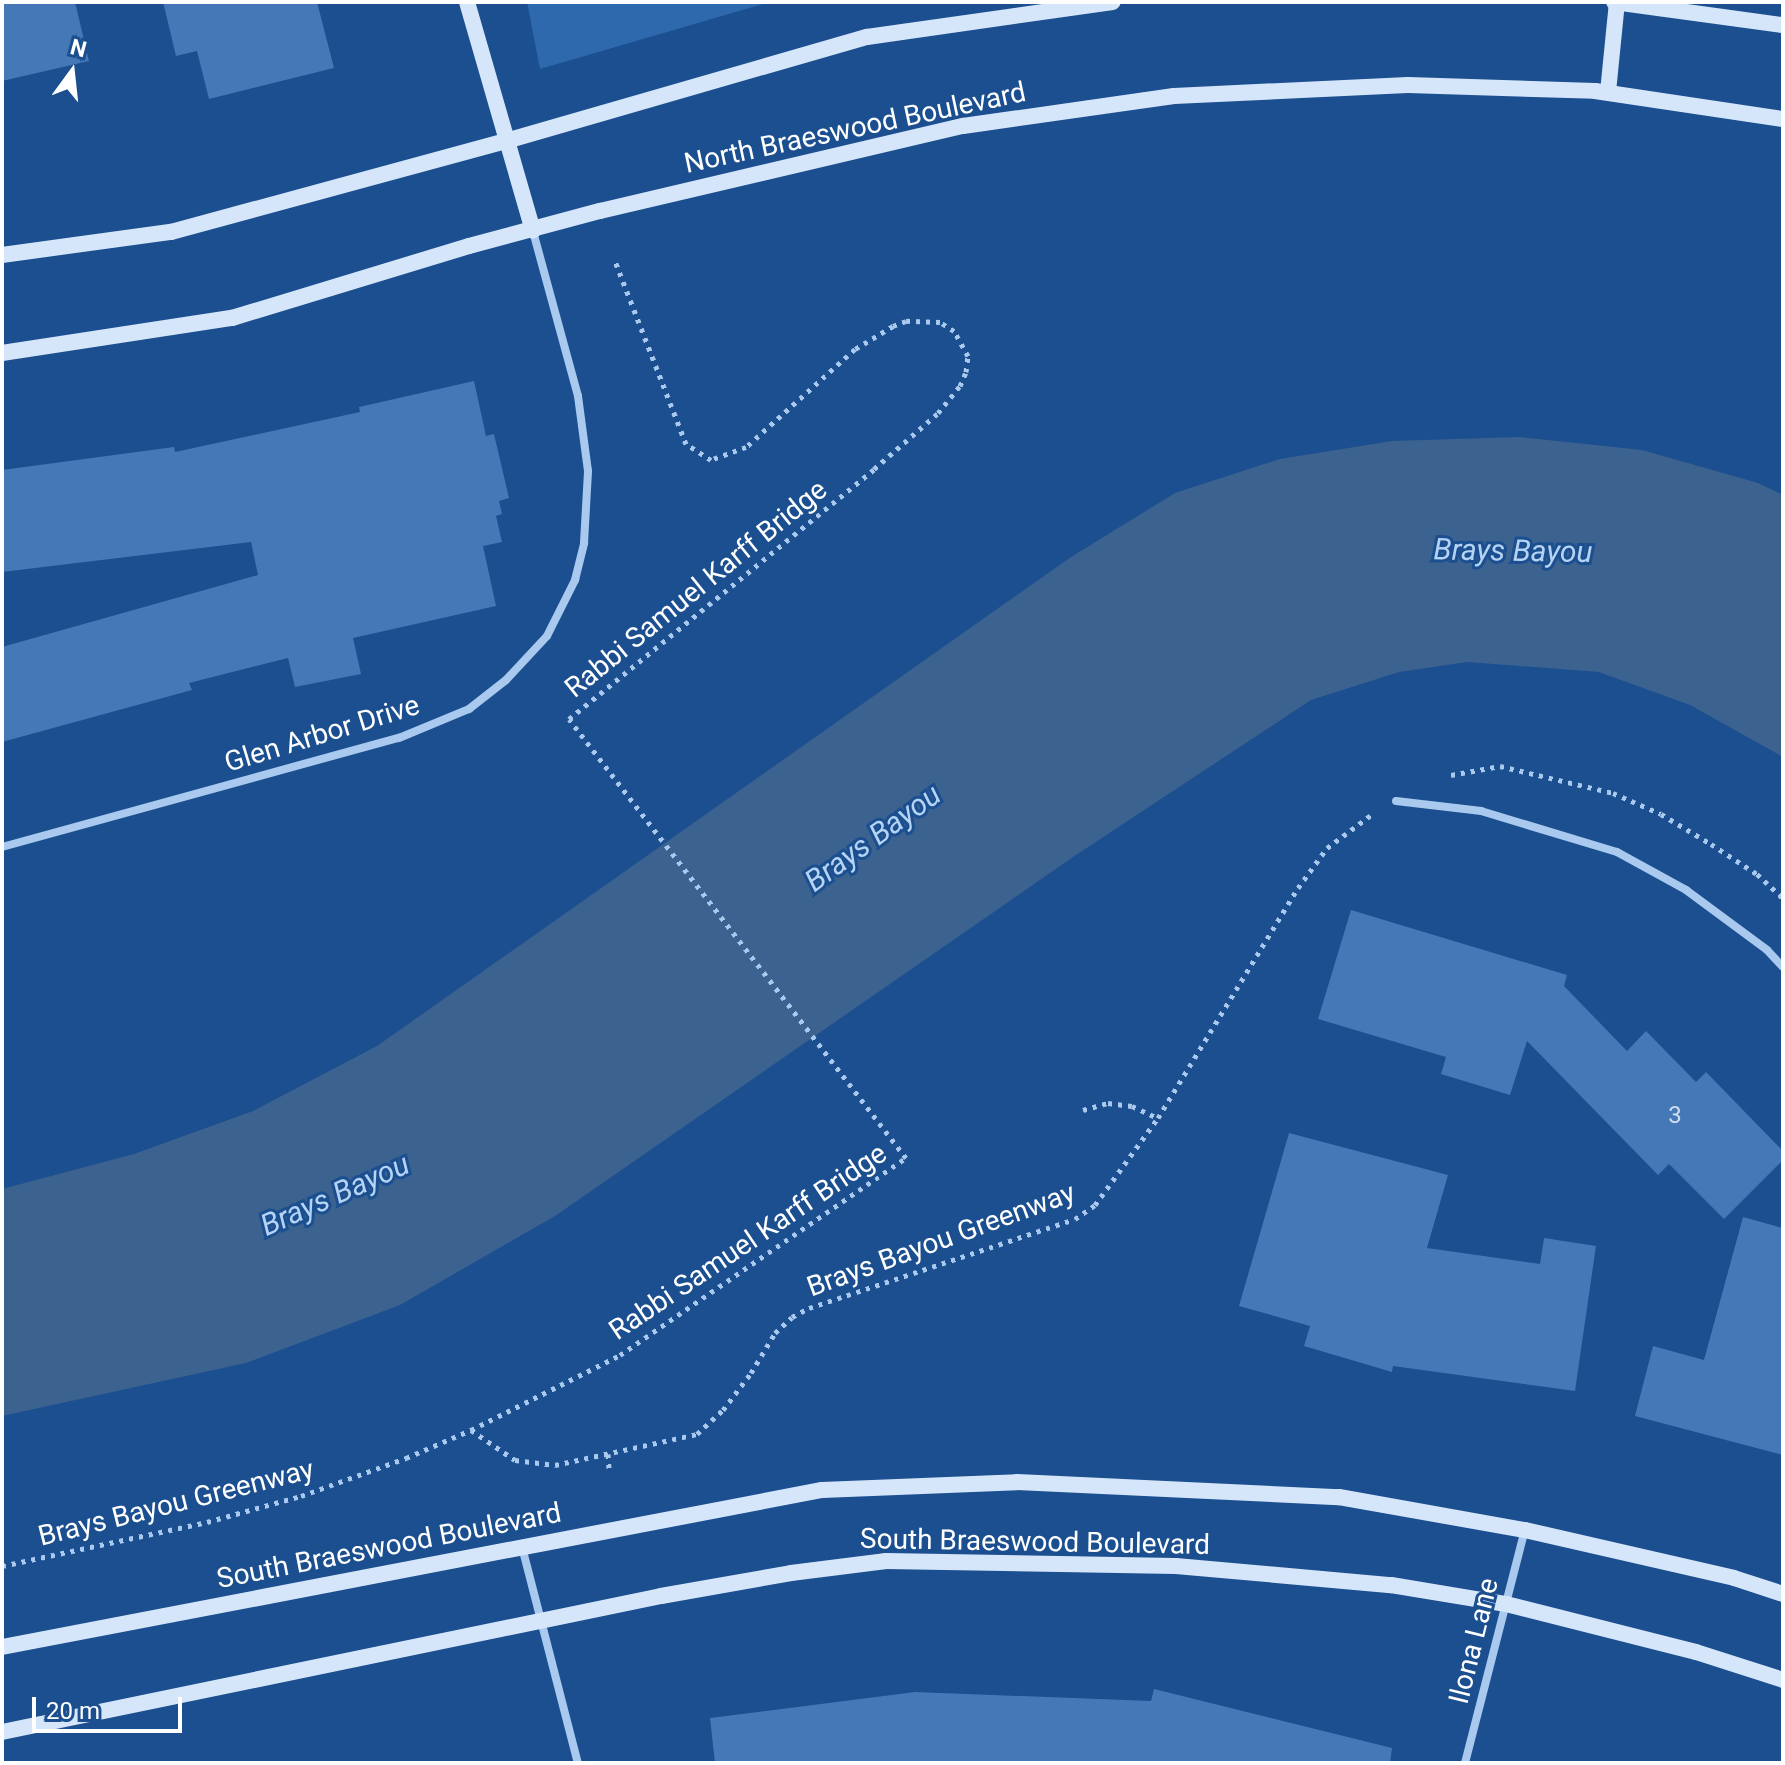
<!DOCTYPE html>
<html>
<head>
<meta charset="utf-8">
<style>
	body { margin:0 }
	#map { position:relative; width:1785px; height:1765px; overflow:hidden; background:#1b4f8f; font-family:Roboto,sans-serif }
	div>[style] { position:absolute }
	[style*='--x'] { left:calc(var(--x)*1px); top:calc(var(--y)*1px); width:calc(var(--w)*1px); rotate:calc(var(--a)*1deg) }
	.green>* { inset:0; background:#2e69ad }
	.water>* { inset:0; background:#3c6290 }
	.building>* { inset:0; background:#4478b7 }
	.path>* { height:5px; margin-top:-2.5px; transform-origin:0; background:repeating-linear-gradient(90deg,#a9c9ee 0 4px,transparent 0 10px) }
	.street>* { height:8px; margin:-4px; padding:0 4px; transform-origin:4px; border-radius:4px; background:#a9c9ee }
	.secondary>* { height:16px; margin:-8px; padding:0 8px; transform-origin:8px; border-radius:8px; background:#d6e6fa }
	span { translate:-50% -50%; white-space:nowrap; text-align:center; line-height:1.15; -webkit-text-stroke:6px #1b4f8f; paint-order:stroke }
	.number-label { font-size:24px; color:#d0dded }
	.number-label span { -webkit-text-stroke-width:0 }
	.street-label { font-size:28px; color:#fff }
	.water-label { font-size:30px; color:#b5d3f5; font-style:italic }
	.frame { position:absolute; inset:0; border:4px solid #fff; pointer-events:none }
	.north { position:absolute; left:32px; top:32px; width:80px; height:80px; -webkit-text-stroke:6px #1b4f8f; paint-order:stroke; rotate:15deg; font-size:22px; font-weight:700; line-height:32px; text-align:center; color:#fff }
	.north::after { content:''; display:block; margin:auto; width:28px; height:36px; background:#fff; clip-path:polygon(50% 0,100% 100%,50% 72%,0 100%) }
	.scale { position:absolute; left:32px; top:1697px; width:150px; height:36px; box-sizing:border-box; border:4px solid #fff; border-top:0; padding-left:10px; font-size:24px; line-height:28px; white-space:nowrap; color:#fff; -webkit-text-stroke:6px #1b4f8f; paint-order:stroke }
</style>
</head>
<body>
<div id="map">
	<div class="green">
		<i style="clip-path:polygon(527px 2px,770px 2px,540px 69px)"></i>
	</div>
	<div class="water">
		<i style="clip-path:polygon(1519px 437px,1642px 450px,1758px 483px,1783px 495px,1783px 757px,1690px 705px,1599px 672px,1467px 662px,1399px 672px,1311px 700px,1076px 855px,555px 1216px,400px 1305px,246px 1363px,2px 1416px,2px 1189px,134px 1154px,253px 1111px,377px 1046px,1071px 557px,1175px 493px,1280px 459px,1392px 441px)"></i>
	</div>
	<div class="building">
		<i style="clip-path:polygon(2px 2px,75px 2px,89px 61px,2px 81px)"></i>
		<i style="clip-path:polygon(163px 2px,317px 2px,334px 68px,209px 99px,197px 51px,176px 56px)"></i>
		<i style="clip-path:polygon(474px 381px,486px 436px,494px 434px,509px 498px,499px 501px,502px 514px,496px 516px,502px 542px,483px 546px,496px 606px,353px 638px,361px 674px,295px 687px,288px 658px,189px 683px,192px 690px,2px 742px,2px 647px,258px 575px,251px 542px,2px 572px,2px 470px,174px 447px,175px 452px,360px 412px,359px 407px)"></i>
		<i style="clip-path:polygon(1351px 910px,1567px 975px,1564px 986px,1627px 1051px,1646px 1031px,1696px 1082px,1706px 1072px,1783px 1151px,1783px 1160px,1724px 1219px,1669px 1164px,1658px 1175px,1527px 1041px,1510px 1095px,1441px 1074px,1446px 1057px,1318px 1019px)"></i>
		<i style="clip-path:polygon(1289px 1133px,1448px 1175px,1427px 1248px,1540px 1264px,1544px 1238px,1596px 1246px,1575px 1391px,1393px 1366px,1392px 1372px,1304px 1346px,1310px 1326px,1239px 1306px)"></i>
		<i style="clip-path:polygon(1743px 1217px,1783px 1228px,1783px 1455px,1635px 1416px,1653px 1346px,1704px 1360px)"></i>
		<i style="clip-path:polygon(1154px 1689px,1392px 1748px,1390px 1763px,715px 1763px,710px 1718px,915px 1692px,1151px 1701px)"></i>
	</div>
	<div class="path">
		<i style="--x:1451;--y:775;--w:50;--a:-10.4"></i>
		<i style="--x:1500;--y:766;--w:116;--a:13.4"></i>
		<i style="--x:1613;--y:793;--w:52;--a:23.6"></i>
		<i style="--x:1661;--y:814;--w:58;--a:31"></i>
		<i style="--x:1711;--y:844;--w:55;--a:33.1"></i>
		<i style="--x:1757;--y:874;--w:35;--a:43"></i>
		<i style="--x:1083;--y:1110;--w:26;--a:-16"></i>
		<i style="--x:1108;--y:1103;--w:24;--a:7"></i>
		<i style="--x:1132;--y:1106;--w:29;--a:25"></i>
		<i style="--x:471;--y:1430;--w:167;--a:-26.7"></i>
		<i style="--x:620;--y:1355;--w:347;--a:-34.6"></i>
		<i style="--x:906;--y:1158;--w:553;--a:-127.51"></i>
		<i style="--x:569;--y:719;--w:394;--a:-39.3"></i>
		<i style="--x:874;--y:469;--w:85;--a:-41.2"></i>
		<i style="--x:938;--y:413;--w:35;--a:-51"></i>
		<i style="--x:960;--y:386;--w:15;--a:-67"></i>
		<i style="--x:966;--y:372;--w:16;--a:-83"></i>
		<i style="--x:968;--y:356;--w:29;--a:-119"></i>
		<i style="--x:954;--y:331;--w:17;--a:-147"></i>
		<i style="--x:940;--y:322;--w:34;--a:-178"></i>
		<i style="--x:906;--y:321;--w:14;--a:159"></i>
		<i style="--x:893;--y:326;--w:44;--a:148.8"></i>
		<i style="--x:855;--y:349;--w:147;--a:138"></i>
		<i style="--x:746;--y:447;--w:37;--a:160"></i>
		<i style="--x:711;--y:460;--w:30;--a:-147"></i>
		<i style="--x:686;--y:444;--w:196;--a:-111.2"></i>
		<i style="--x:608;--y:1454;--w:14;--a:86"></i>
		<i style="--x:2;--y:1566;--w:210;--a:-12.1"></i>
		<i style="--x:207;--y:1522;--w:98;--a:-15.5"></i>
		<i style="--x:301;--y:1496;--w:112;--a:-19.9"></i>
		<i style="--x:406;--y:1458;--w:71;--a:-23.3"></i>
		<i style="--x:471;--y:1430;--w:53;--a:34.3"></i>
		<i style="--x:515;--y:1460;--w:40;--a:7.1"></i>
		<i style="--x:555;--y:1465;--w:145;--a:-12.3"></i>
		<i style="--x:697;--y:1434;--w:35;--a:-43"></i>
		<i style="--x:723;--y:1410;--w:46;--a:-52.9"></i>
		<i style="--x:751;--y:1373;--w:47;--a:-59"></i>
		<i style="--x:775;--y:1333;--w:23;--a:-43"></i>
		<i style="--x:792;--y:1317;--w:19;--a:-28"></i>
		<i style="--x:809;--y:1308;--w:280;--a:-18.5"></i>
		<i style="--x:1075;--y:1219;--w:24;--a:-35"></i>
		<i style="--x:1095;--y:1205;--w:107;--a:-54.1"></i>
		<i style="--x:1158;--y:1118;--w:269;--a:-58.7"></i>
		<i style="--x:1298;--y:888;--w:49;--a:-54.1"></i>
		<i style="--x:1327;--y:848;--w:55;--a:-36.9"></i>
	</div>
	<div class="street">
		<i style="--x:1396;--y:801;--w:86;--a:6.7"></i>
		<i style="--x:1481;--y:811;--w:142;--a:16.8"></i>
		<i style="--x:1617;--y:852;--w:79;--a:28.8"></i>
		<i style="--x:1686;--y:890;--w:101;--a:36.5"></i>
		<i style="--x:1767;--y:950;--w:23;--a:47"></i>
		<i style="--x:2;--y:847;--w:412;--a:-15.4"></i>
		<i style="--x:399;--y:738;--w:76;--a:-22.5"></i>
		<i style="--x:469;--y:709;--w:47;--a:-38.1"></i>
		<i style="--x:506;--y:680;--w:60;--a:-47"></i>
		<i style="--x:547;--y:636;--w:63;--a:-63.4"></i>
		<i style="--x:575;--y:580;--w:38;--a:-76"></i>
		<i style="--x:584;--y:543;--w:72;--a:-86.8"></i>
		<i style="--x:588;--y:471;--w:76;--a:-97.6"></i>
		<i style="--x:578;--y:396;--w:171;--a:-105.3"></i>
		<i style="--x:522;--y:1547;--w:223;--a:75.5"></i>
		<i style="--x:1465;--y:1763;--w:241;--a:-75.6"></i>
	</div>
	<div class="secondary">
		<i style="--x:467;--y:2;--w:238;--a:73.9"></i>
		<i style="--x:1614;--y:2;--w:171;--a:7.8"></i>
		<i style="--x:1608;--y:92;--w:90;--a:-84.3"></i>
		<i style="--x:2;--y:255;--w:171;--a:-7.8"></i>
		<i style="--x:171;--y:232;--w:347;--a:-15.2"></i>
		<i style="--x:506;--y:141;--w:376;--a:-16.1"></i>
		<i style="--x:867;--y:37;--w:248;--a:-8.1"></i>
		<i style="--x:2;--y:353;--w:233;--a:-8.7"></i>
		<i style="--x:232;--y:318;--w:248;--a:-16.9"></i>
		<i style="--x:469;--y:246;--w:136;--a:-15"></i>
		<i style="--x:600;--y:211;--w:373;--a:-13.2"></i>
		<i style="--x:963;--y:126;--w:213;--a:-8.1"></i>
		<i style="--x:1174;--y:96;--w:234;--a:-2.7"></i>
		<i style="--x:1408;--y:85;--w:187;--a:1.8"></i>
		<i style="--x:1595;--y:91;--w:190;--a:8.5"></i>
		<i style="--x:2;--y:1647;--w:835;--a:-10.84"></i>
		<i style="--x:822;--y:1490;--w:195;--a:-2.3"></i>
		<i style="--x:1017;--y:1482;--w:322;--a:2.7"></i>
		<i style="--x:1339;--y:1497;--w:189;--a:10.1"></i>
		<i style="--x:1525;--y:1530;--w:214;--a:12.9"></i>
		<i style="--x:1734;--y:1578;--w:52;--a:18.1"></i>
		<i style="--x:2;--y:1732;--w:673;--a:-11.66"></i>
		<i style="--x:661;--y:1596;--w:132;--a:-10"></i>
		<i style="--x:791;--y:1573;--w:96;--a:-7.2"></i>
		<i style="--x:886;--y:1561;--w:290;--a:1"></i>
		<i style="--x:1176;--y:1566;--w:216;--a:5.1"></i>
		<i style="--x:1391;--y:1585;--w:117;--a:9.4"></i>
		<i style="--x:1506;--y:1604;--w:196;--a:14.2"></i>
		<i style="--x:1696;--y:1652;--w:91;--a:17.8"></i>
	</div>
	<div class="number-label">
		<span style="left:1675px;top:1116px">3</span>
	</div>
	<div class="street-label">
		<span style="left:855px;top:128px;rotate:-12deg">North Braeswood Boulevard</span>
		<span style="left:696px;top:589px;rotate:-39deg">Rabbi Samuel Karff Bridge</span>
		<span style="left:322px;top:734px;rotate:-17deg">Glen Arbor Drive</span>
		<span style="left:941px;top:1240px;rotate:-20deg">Brays Bayou Greenway</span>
		<span style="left:748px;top:1242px;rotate:-34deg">Rabbi Samuel Karff Bridge</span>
		<span style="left:176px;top:1503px;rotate:-14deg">Brays Bayou Greenway</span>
		<span style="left:1035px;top:1542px;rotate:1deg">South Braeswood Boulevard</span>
		<span style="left:389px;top:1546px;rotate:-11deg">South Braeswood Boulevard</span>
		<span style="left:1474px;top:1641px;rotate:-76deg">Ilona Lane</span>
	</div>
	<div class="water-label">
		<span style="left:1513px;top:551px;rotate:1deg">Brays Bayou</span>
		<span style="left:873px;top:838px;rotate:-36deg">Brays Bayou</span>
		<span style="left:335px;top:1195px;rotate:-24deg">Brays Bayou</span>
	</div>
	<div class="frame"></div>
	<div class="north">N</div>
	<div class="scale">20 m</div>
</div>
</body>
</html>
